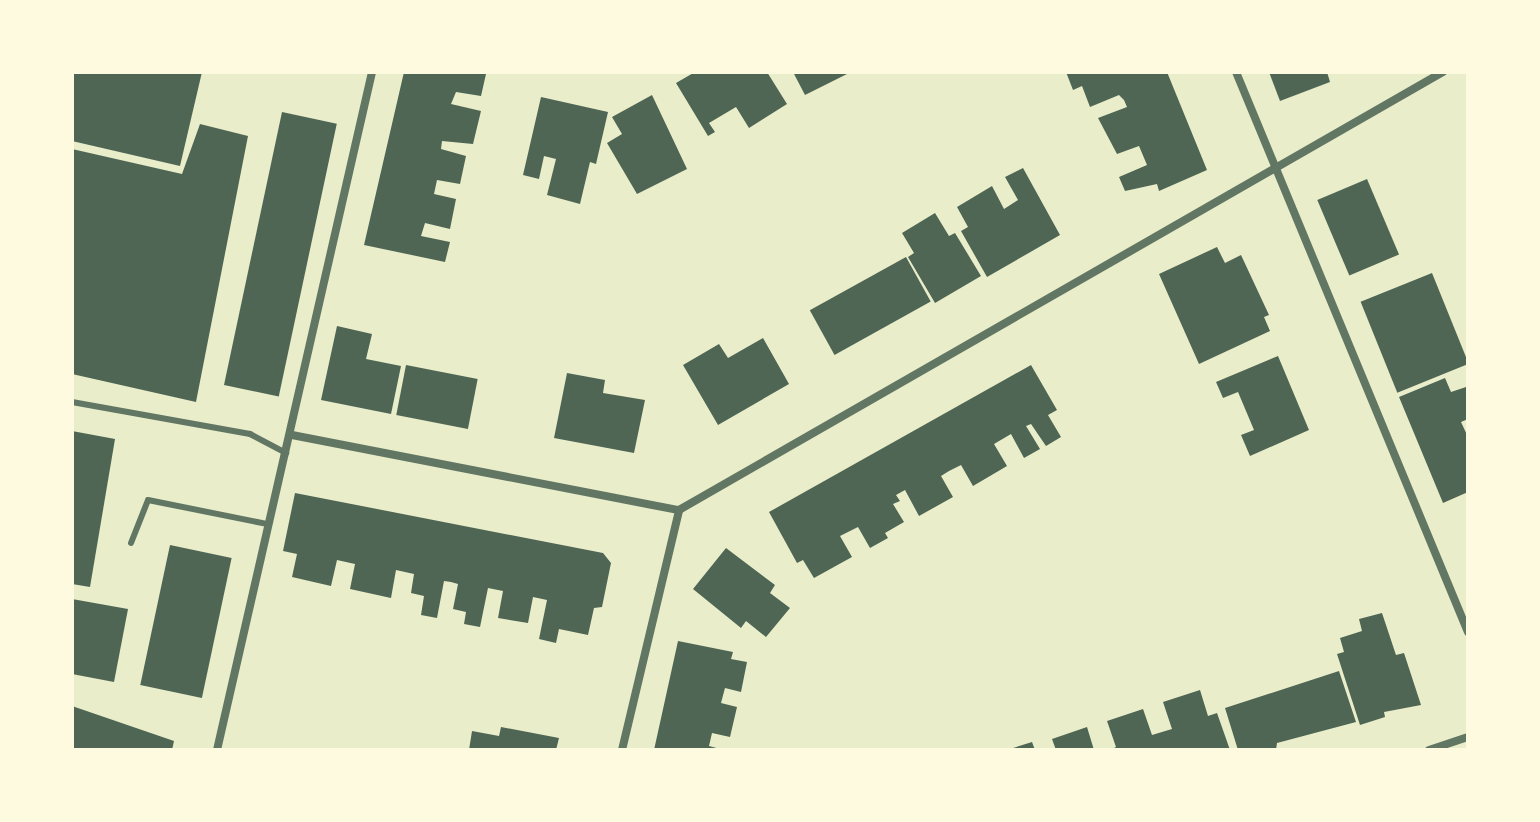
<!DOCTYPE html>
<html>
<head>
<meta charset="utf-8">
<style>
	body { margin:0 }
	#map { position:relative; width:1540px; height:822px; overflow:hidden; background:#e9edc9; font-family:Poppins,sans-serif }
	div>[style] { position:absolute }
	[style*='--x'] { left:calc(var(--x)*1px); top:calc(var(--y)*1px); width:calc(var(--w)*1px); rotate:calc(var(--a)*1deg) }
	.building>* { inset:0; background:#4f6655; transform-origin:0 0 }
	.service>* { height:6px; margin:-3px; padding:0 3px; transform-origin:3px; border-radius:3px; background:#617663 }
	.minor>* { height:8px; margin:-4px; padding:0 4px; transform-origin:4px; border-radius:4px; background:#617663 }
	span { translate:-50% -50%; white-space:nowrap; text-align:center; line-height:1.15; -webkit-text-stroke:8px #fefae0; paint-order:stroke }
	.frame { position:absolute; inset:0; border:74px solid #fefae0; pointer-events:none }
</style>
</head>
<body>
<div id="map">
	<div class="building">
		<i style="clip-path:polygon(72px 72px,202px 72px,180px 166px,72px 141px)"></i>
		<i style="clip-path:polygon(404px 72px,486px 74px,481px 96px,456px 92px,451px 104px,481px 111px,473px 144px,442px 141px,441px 149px,466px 156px,460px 184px,437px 180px,434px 194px,456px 199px,450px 229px,425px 223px,421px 236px,450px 242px,445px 262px,364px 245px)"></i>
		<i style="clip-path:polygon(695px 72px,767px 72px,787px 104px,749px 128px,736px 107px,709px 123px,715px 132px,708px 136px,676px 83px)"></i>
		<i style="clip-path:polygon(793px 72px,851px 72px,805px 95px)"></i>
		<i style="clip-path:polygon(1066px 72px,1167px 72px,1207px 170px,1159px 191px,1157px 184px,1125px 191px,1119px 177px,1147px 165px,1139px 146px,1117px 154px,1098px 118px,1127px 107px,1124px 100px,1119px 95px,1090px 107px,1082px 86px,1073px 90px)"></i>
		<i style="clip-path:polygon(1269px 72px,1327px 72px,1330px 82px,1280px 101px)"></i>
		<i style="clip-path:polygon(652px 95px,687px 169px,637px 194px,607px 143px,622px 134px,612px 117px)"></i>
		<i style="clip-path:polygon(541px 97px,608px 112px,596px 164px,590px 162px,580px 204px,547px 195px,556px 159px,544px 156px,539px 179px,523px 175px)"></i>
		<i style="left:282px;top:112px;width:56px;height:279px;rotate:12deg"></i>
		<i style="clip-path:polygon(200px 124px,248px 136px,196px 402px,72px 374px,72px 149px,182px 174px)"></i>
		<i style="clip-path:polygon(1023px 168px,1060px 235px,987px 277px,961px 231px,968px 227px,957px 207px,992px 186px,1004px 209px,1018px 200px,1005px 177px)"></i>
		<i style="left:1367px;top:179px;width:82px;height:54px;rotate:67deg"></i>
		<i style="clip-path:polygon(935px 213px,949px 236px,955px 233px,981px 276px,935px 303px,908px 257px,914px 253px,902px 233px)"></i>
		<i style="clip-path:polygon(1217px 247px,1225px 263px,1241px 255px,1269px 315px,1264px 317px,1270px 331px,1199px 364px,1159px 274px)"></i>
		<i style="left:906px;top:257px;width:51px;height:110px;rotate:61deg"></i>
		<i style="left:1432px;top:273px;width:98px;height:77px;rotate:68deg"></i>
		<i style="clip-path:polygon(337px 326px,372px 334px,366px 359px,401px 366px,391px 414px,321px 400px)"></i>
		<i style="clip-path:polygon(763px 338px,789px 384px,718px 425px,683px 365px,719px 344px,728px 358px)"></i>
		<i style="clip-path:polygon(1278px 356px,1309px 430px,1250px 456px,1241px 435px,1254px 430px,1238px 392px,1223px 398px,1216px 382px)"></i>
		<i style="left:406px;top:365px;width:73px;height:51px;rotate:11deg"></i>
		<i style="clip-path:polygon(1031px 365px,1057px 410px,1048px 415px,1061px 437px,1046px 446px,1031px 424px,1026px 426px,1040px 449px,1024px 458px,1011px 434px,994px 444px,1007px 466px,973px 486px,961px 465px,949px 471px,941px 476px,953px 497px,919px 516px,905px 490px,896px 495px,900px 501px,893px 504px,904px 522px,885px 533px,888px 538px,870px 548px,858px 527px,840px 536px,852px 557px,814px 578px,803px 560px,797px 563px,769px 512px)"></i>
		<i style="clip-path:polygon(567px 373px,605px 380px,603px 393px,645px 400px,634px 453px,554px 438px)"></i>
		<i style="clip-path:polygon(1445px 378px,1451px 392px,1466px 387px,1468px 393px,1468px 419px,1461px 422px,1468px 437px,1468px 492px,1443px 503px,1399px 397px)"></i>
		<i style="clip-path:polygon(72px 431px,115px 439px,90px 587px,72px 584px)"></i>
		<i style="clip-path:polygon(295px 493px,603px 553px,611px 563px,602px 607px,594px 608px,588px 635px,559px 629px,556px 643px,539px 639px,547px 600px,533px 597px,528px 623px,498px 618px,503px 591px,488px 588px,480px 627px,464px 624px,466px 612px,453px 609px,458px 584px,451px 582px,444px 581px,437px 618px,421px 615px,424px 596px,411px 593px,414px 574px,396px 570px,391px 598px,350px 589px,355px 564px,337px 560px,331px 586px,292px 577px,297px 554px,283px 551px)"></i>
		<i style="left:170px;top:545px;width:63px;height:143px;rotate:12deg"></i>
		<i style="clip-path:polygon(726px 548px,775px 585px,770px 593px,790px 608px,766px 637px,746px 621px,741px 628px,693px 589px)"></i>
		<i style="clip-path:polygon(72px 599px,128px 609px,114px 682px,72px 674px)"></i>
		<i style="clip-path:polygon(1382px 613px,1396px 655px,1404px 653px,1421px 705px,1384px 712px,1385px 717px,1360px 725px,1337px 654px,1344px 652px,1340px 638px,1362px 631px,1359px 619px)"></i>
		<i style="clip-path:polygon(678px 641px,733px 652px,731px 659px,747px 662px,741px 692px,725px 688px,721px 703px,737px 707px,730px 737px,712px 733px,709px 746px,724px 750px,654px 750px)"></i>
		<i style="clip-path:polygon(1339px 671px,1356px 722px,1277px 743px,1276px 750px,1238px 750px,1225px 708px)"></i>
		<i style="clip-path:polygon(1200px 690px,1208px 716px,1217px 713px,1230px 750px,1110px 750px,1116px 747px,1107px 721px,1143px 709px,1152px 735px,1172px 729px,1163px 702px)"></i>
		<i style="clip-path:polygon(72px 706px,174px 741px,172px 750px,72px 750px)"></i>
		<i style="clip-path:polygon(501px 727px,559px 738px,556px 750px,469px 750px,472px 731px,499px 736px)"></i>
		<i style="clip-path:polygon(1087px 727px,1094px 750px,1056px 750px,1052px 739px)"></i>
		<i style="clip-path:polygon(1032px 742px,1035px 750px,1010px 750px,1010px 749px)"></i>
	</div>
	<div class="service">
		<i style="--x:72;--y:402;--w:181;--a:10.2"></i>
		<i style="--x:250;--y:434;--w:41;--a:27.8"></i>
		<i style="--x:131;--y:543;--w:46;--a:-68.4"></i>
		<i style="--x:148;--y:500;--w:121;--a:11.4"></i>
	</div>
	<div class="minor">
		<i style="--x:1236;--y:72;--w:606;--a:67.5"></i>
		<i style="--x:292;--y:435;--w:394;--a:11"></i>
		<i style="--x:679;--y:510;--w:881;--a:-29.83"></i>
		<i style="--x:217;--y:750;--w:695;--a:-77.12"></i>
		<i style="--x:622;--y:750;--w:247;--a:-76.6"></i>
		<i style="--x:1429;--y:750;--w:41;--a:-18.4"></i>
	</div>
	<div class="frame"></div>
</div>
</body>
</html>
